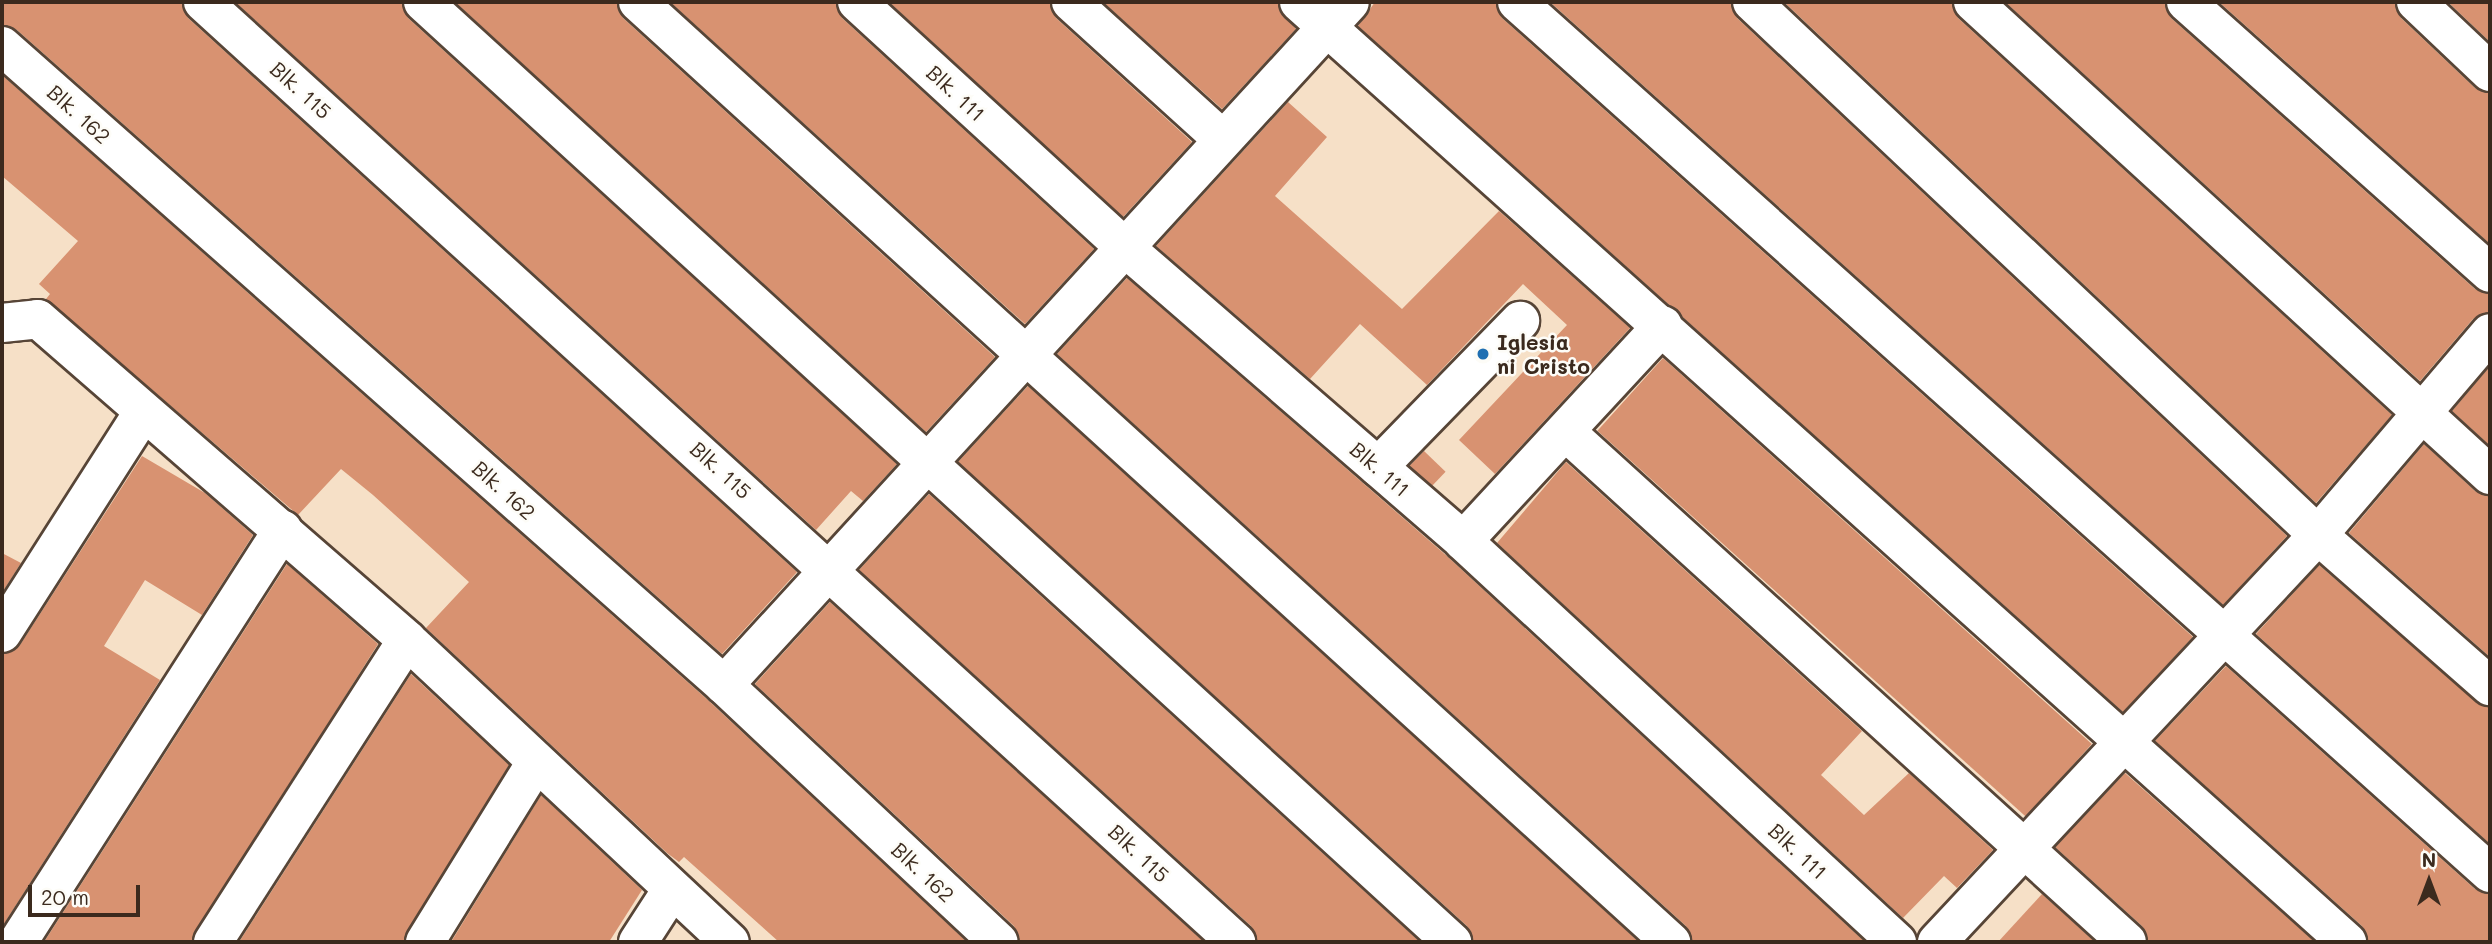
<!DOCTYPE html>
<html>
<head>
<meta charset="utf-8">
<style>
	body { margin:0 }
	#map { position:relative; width:2492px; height:944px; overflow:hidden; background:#f6e0c7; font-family:Mali,sans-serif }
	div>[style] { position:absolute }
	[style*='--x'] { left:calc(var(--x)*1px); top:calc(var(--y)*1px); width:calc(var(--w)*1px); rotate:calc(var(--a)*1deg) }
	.building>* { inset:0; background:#d89271; transform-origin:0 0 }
	.roads { filter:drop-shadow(2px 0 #574537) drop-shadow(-2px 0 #574537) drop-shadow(0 2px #574537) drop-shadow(0 -2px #574537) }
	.minor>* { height:38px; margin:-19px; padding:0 19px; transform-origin:19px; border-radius:19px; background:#fff }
	.dots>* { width:19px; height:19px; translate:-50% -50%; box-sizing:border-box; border:4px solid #fdfcf7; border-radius:50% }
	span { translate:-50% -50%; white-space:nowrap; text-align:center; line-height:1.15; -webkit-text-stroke:5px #fdfcf7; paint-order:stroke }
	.street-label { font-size:21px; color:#3b2a1e }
	.poi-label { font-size:21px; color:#3b2a1e; font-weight:700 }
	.left { translate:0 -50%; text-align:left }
	.frame { position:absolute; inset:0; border:4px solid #3b2a1e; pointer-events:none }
	.north { position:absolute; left:2394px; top:846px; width:70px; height:70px; -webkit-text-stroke:5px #fdfcf7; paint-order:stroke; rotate:0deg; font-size:19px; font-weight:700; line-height:28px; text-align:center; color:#3b2a1e }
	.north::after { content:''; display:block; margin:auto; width:24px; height:32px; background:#3b2a1e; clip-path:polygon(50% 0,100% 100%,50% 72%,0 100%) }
	.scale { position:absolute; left:28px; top:885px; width:112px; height:32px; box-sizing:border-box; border:4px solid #3b2a1e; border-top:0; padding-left:9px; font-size:21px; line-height:24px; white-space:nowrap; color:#3b2a1e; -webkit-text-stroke:5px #fdfcf7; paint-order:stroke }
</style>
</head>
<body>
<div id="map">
	<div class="building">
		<i style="clip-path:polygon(2px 2px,182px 2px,188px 18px,797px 572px,722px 654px,17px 30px,2px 25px)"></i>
		<i style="clip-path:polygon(235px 2px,402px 2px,408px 18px,897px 464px,863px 501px,851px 491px,816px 530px)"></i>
		<i style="clip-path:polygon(455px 2px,617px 2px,623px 18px,995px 357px,926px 432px)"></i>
		<i style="clip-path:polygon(670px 2px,836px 2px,842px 18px,1094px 249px,1025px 324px)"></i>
		<i style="clip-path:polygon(889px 2px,1050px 2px,1056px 18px,1192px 142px,1123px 217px)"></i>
		<i style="clip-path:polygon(1103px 2px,1278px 2px,1296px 29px,1222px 109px)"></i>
		<i style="clip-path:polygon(1375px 2px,1496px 2px,1502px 18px,2193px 637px,2123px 712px,1358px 26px)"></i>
		<i style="clip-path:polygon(1550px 2px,1731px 2px,1737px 18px,2287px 536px,2223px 605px)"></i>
		<i style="clip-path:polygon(1784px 2px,1952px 2px,1958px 18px,2392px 415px,2316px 503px)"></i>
		<i style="clip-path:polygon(2005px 2px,2165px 2px,2171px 18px,2475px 289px,2490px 294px,2490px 312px,2473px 319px,2420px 381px)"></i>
		<i style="clip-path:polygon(2219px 2px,2395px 2px,2401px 18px,2475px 88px,2490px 93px,2490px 244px)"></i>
		<i style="clip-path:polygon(2448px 2px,2490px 2px,2490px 42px)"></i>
		<i style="clip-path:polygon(2px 75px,709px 701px,967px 942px,779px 942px,684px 857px,679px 862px,667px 853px,426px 628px,469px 582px,373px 495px,341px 469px,298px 515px,46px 299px,50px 294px,39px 284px,78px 241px,2px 176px)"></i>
		<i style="clip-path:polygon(1288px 102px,1327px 137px,1275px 196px,1402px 309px,1499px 211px,1630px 328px,1495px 474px,1459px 440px,1567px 325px,1523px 284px,1427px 385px,1360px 324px,1310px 379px,1156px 246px)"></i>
		<i style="clip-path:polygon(1127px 278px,1448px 557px,1865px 942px,1692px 942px,1686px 926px,1057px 354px)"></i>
		<i style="left:1663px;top:358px;width:577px;height:98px;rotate:42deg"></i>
		<i style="clip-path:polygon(2490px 366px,2490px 446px,2452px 411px)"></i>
		<i style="clip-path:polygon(1028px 386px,1639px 942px,1473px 942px,1467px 926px,958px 462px)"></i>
		<i style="clip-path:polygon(2424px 444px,2475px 491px,2490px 496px,2490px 657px,2349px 533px)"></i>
		<i style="left:1424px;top:451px;width:30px;height:21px;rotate:44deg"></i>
		<i style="clip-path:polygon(142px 456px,205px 493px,253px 535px,202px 615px,145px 580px,104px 646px,160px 680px,2px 927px,2px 655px,20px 645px)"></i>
		<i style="clip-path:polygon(1566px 462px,1862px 731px,1821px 775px,1864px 815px,1909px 773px,1993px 850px,1957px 888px,1944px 876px,1903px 918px,1497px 543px)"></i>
		<i style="clip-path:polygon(929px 494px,1420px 942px,1257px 942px,1251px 926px,859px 570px)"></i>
		<i style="clip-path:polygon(2px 553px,21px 563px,2px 593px)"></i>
		<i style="clip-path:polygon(287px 564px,378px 644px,191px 942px,44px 942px)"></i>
		<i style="clip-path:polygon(2319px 565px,2476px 702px,2490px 707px,2490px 844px,2256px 634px)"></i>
		<i style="clip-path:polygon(830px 602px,1204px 942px,1020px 942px,1014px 926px,755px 684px)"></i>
		<i style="clip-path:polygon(2226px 666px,2475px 889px,2490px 894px,2490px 942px,2368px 942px,2362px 926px,2155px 741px)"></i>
		<i style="clip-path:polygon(411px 674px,509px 765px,403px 942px,239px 942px)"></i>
		<i style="clip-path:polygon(2125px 773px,2315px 942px,2148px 942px,2142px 926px,2055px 847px)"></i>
		<i style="clip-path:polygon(541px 795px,642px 890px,609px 942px,451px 942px)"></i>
		<i style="clip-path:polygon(2042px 894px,2095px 942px,1998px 942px)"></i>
	</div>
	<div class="roads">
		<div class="minor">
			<i style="--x:203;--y:2;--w:1397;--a:42.3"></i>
			<i style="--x:423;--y:2;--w:1394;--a:42.41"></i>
			<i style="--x:638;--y:2;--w:1397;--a:42.3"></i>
			<i style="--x:857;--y:2;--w:361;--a:42.5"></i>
			<i style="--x:1123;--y:246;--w:450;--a:40.9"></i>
			<i style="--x:1463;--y:541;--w:591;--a:42.74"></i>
			<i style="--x:1071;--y:2;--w:205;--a:42.2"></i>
			<i style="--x:1299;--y:2;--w:1408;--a:41.89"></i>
			<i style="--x:1517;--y:2;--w:1306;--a:41.83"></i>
			<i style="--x:1752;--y:2;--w:777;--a:43.28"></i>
			<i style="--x:2318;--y:535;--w:229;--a:41.3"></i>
			<i style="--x:1973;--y:2;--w:701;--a:42.46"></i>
			<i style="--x:2186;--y:2;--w:407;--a:41.7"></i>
			<i style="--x:2416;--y:2;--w:102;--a:43.4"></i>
			<i style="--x:2;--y:46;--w:964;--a:41.51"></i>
			<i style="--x:724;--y:685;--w:376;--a:43.1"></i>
			<i style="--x:2;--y:323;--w:36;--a:-6"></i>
			<i style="--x:38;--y:319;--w:489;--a:41"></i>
			<i style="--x:407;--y:640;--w:442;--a:43.1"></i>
			<i style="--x:1566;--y:432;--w:758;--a:42.27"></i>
			<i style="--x:1378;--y:467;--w:204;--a:-45.8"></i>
			<i style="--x:1463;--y:541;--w:294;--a:-47.2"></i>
			<i style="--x:2;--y:633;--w:260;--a:-57.4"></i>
			<i style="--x:724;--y:685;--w:926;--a:-47.49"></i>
			<i style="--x:18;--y:942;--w:490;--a:-57.3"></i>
			<i style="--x:213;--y:942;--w:359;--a:-57.3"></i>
			<i style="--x:425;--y:942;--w:209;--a:-58.3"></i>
			<i style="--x:638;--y:942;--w:61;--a:-57.1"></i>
			<i style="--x:1937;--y:942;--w:558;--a:-46.89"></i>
			<i style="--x:2318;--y:535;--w:265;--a:-49.6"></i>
		</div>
	</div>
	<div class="dots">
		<i style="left:1483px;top:354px;background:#1f6fb2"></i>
	</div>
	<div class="street-label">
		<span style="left:301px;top:90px;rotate:42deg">Blk. 115</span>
		<span style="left:956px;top:93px;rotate:43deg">Blk. 111</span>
		<span style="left:79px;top:114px;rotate:42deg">Blk. 162</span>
		<span style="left:1380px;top:469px;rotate:41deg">Blk. 111</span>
		<span style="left:721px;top:470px;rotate:42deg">Blk. 115</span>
		<span style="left:504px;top:490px;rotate:42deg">Blk. 162</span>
		<span style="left:1798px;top:851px;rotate:43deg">Blk. 111</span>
		<span style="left:1139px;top:853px;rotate:43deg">Blk. 115</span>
		<span style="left:923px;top:872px;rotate:43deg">Blk. 162</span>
	</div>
	<div class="poi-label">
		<span class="left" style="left:1497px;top:354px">Iglesia<br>ni Cristo</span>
	</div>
	<div class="frame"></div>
	<div class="north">N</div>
	<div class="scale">20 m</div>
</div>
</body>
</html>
